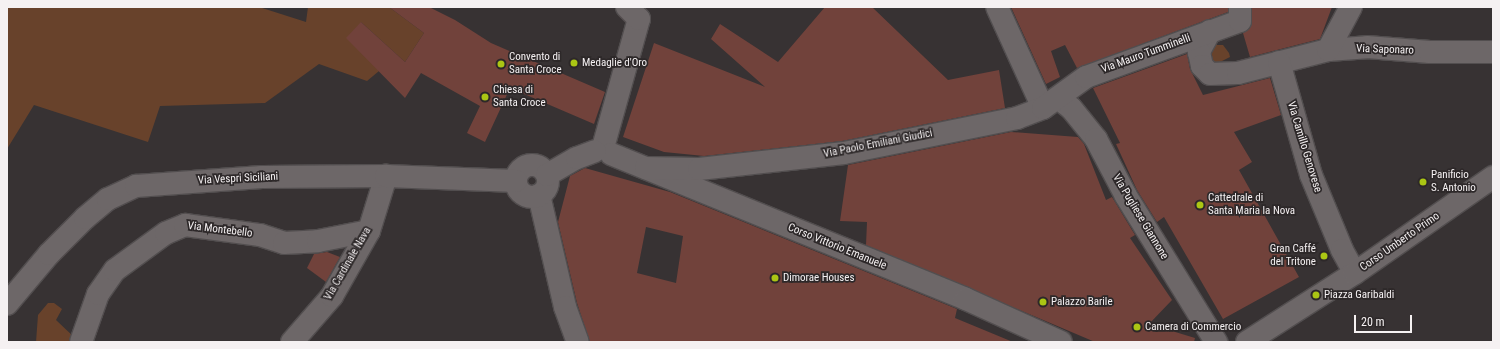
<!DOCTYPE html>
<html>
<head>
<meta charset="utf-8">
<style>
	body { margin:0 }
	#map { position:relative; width:1500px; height:349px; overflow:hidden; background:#373233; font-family:"Roboto Condensed",sans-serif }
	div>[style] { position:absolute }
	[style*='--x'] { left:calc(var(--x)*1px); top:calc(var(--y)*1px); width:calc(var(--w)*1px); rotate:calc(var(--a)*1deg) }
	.green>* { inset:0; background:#68422b }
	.building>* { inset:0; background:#71423b }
	.roads { filter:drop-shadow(1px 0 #524e4f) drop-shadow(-1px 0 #524e4f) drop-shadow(0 1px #524e4f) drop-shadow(0 -1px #524e4f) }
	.street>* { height:22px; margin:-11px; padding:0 11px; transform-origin:11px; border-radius:11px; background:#6d6768 }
	.secondary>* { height:22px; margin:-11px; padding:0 11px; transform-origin:11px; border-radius:11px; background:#6d6768 }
	.secondary>.ring { margin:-11px; padding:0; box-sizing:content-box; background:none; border:22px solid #6d6768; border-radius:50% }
	.dots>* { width:11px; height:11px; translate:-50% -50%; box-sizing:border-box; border:2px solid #2d2829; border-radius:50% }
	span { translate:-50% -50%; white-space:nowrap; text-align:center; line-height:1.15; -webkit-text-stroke:3.5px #2d2829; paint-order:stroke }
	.street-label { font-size:11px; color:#f5f1f2 }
	.poi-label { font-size:11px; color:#f5f1f2 }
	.left { translate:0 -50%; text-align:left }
	.right { translate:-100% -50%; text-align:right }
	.frame { position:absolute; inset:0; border:8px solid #f5f1f2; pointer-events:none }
	.scale { position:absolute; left:1354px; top:315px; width:58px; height:18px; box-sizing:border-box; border:2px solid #f5f1f2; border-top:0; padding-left:5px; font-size:12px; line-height:14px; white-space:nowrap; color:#f5f1f2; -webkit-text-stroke:3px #2d2829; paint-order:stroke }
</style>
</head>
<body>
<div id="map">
	<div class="green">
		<i style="clip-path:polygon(7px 7px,259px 7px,306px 22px,308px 7px,389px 7px,424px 33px,405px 62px,361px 22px,379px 71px,367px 81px,319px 64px,265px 103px,160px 106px,148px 142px,34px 105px,7px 149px)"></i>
		<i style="clip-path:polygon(1215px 45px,1223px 45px,1229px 53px,1230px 57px,1216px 64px,1211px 63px,1209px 49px)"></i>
		<i style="clip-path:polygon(48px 303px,54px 303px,62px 309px,56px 320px,75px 338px,69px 342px,36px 342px,38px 315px)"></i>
	</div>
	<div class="building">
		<i style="clip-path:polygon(389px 7px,429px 7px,455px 20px,491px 43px,605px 92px,594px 124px,510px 88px,485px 142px,467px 133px,480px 106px,421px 73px,405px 98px,346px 38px,361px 22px,405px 62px,424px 33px)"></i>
		<i style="clip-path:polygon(825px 7px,872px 7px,948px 80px,999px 70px,1005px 108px,842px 141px,704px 156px,664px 152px,623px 137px,654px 43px,765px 87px,711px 39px,720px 24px,778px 62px)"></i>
		<i style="clip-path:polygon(1011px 7px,1228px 7px,1228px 12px,1077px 68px,1065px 45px,1051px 51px,1060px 77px,1046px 84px)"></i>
		<i style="clip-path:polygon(1252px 7px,1332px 7px,1320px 39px,1250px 57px,1243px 33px,1250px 28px)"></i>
		<i style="clip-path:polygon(1187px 54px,1190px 69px,1203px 95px,1270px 78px,1281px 115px,1234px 132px,1252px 162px,1239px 170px,1299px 277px,1223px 319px,1164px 217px,1157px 222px,1137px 190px,1116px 144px,1120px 143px,1093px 88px)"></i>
		<i style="clip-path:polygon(1011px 132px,1078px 137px,1084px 144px,1106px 200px,1112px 197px,1135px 235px,1130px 238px,1172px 300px,1149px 324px,1195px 338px,1194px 342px,1095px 342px,866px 245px,867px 222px,840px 221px,848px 165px)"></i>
		<i style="clip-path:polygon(evenodd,585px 168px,670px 192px,957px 309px,955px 318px,1013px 342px,590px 342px,577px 303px,558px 222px,570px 176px,585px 168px,646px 227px,683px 236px,676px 283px,637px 273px,646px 227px)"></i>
		<i style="clip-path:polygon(327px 252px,340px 257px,326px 282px,307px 268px,314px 254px)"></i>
	</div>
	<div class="roads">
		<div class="street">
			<i style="--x:997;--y:7;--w:111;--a:65.5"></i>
			<i style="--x:1210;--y:31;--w:24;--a:118"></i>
			<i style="--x:1199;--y:52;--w:14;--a:78"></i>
			<i style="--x:1202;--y:66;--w:11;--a:45"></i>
			<i style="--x:1210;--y:74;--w:28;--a:-2"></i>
			<i style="--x:1238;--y:73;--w:93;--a:-14.3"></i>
			<i style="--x:1328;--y:50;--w:39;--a:-4"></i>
			<i style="--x:1367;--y:47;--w:63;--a:4.5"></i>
			<i style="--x:1430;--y:52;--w:63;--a:0"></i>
			<i style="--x:1328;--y:50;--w:49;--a:-61.9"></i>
			<i style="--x:1279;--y:62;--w:117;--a:74.2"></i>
			<i style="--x:1311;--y:175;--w:81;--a:67.5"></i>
			<i style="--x:1342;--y:250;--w:26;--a:61"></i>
			<i style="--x:1058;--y:98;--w:16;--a:38"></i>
			<i style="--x:1071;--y:108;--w:40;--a:51"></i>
			<i style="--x:1096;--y:139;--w:64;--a:62.2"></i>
			<i style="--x:1126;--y:196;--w:172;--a:58.3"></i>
			<i style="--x:604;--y:144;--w:130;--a:-74.4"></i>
			<i style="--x:639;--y:19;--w:17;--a:-135"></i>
			<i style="--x:539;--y:195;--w:115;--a:76.9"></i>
			<i style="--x:565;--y:307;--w:37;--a:70"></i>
			<i style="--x:81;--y:342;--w:51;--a:-70.5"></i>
			<i style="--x:98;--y:294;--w:29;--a:-55"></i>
			<i style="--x:115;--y:270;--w:63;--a:-36"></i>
			<i style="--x:166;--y:233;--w:21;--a:-23"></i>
			<i style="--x:185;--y:225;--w:76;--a:7.6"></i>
			<i style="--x:260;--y:235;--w:25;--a:18"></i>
			<i style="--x:284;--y:243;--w:34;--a:-3"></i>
			<i style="--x:318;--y:241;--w:52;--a:-11.1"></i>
			<i style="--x:292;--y:342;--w:61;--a:-49"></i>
			<i style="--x:332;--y:296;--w:75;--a:-60.4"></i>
			<i style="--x:369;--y:231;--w:58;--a:-72.8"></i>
			<i style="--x:1247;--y:342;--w:128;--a:-32.6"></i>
			<i style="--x:1355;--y:273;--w:168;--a:-34.8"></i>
		</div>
		<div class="secondary">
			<i style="--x:611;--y:154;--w:383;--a:22.2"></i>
			<i style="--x:966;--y:299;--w:104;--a:24.4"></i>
			<i class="ring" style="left:516px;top:165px;width:10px;height:10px"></i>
			<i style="--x:646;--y:168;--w:53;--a:1.1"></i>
			<i style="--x:699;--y:169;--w:146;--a:-6.3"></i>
			<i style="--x:844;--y:153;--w:177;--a:-11.4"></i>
			<i style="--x:1017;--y:118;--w:28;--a:-21"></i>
			<i style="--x:1043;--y:108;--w:53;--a:-35.8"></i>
			<i style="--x:1086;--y:77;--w:164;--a:-20"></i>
			<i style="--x:1240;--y:21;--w:14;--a:-90"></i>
			<i style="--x:547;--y:175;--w:34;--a:-30"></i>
			<i style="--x:577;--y:158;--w:19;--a:-21"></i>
			<i style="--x:7;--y:304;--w:65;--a:-50"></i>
			<i style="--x:49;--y:254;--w:51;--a:-45"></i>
			<i style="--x:85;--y:218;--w:30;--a:-40"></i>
			<i style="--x:108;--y:199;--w:31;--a:-25"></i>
			<i style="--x:136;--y:186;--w:126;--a:-4.1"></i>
			<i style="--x:262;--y:177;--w:124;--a:-0.5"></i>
			<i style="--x:386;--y:176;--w:130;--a:2.2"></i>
		</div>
	</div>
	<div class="dots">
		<i style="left:574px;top:63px;background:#abc614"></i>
		<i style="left:501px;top:64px;background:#abc614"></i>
		<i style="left:485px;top:97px;background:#abc614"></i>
		<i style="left:1423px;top:182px;background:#abc614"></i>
		<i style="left:1200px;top:205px;background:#abc614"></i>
		<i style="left:1324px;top:256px;background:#abc614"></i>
		<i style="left:775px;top:278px;background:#abc614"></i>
		<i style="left:1316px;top:295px;background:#abc614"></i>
		<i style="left:1043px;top:302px;background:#abc614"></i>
		<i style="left:1137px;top:327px;background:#abc614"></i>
	</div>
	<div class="street-label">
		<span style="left:1385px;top:50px;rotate:2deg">Via Saponaro</span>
		<span style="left:1146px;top:54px;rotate:-20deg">Via Mauro Tumminelli</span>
		<span style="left:878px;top:144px;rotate:-11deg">Via Paolo Emiliani Giudici</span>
		<span style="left:1304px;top:147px;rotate:73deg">Via Camillo Genovese</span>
		<span style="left:238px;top:179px;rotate:-3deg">Via Vespri Siciliani</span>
		<span style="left:1140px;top:217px;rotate:59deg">Via Pugliese Giannone</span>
		<span style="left:220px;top:230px;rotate:7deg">Via Montebello</span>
		<span style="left:1400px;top:242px;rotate:-35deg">Corso Umberto Primo</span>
		<span style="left:837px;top:247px;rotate:22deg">Corso Vittorio Emanuele</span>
		<span style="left:348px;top:264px;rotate:-60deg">Via Cardinale Nava</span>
	</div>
	<div class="poi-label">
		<span class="left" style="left:509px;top:64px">Convento di<br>Santa Croce</span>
		<span class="left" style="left:582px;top:63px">Medaglie d'Oro</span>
		<span class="left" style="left:493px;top:97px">Chiesa di<br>Santa Croce</span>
		<span class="left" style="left:1431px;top:182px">Panificio<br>S. Antonio</span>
		<span class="left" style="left:1208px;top:205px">Cattedrale di<br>Santa Maria la Nova</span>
		<span class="right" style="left:1316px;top:256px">Gran Caffé<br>del Tritone</span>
		<span class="left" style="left:783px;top:278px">Dimorae Houses</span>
		<span class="left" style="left:1324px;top:295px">Piazza Garibaldi</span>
		<span class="left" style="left:1051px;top:302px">Palazzo Barile</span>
		<span class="left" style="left:1145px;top:327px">Camera di Commercio</span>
	</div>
	<div class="frame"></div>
	<div class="scale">20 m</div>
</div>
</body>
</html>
